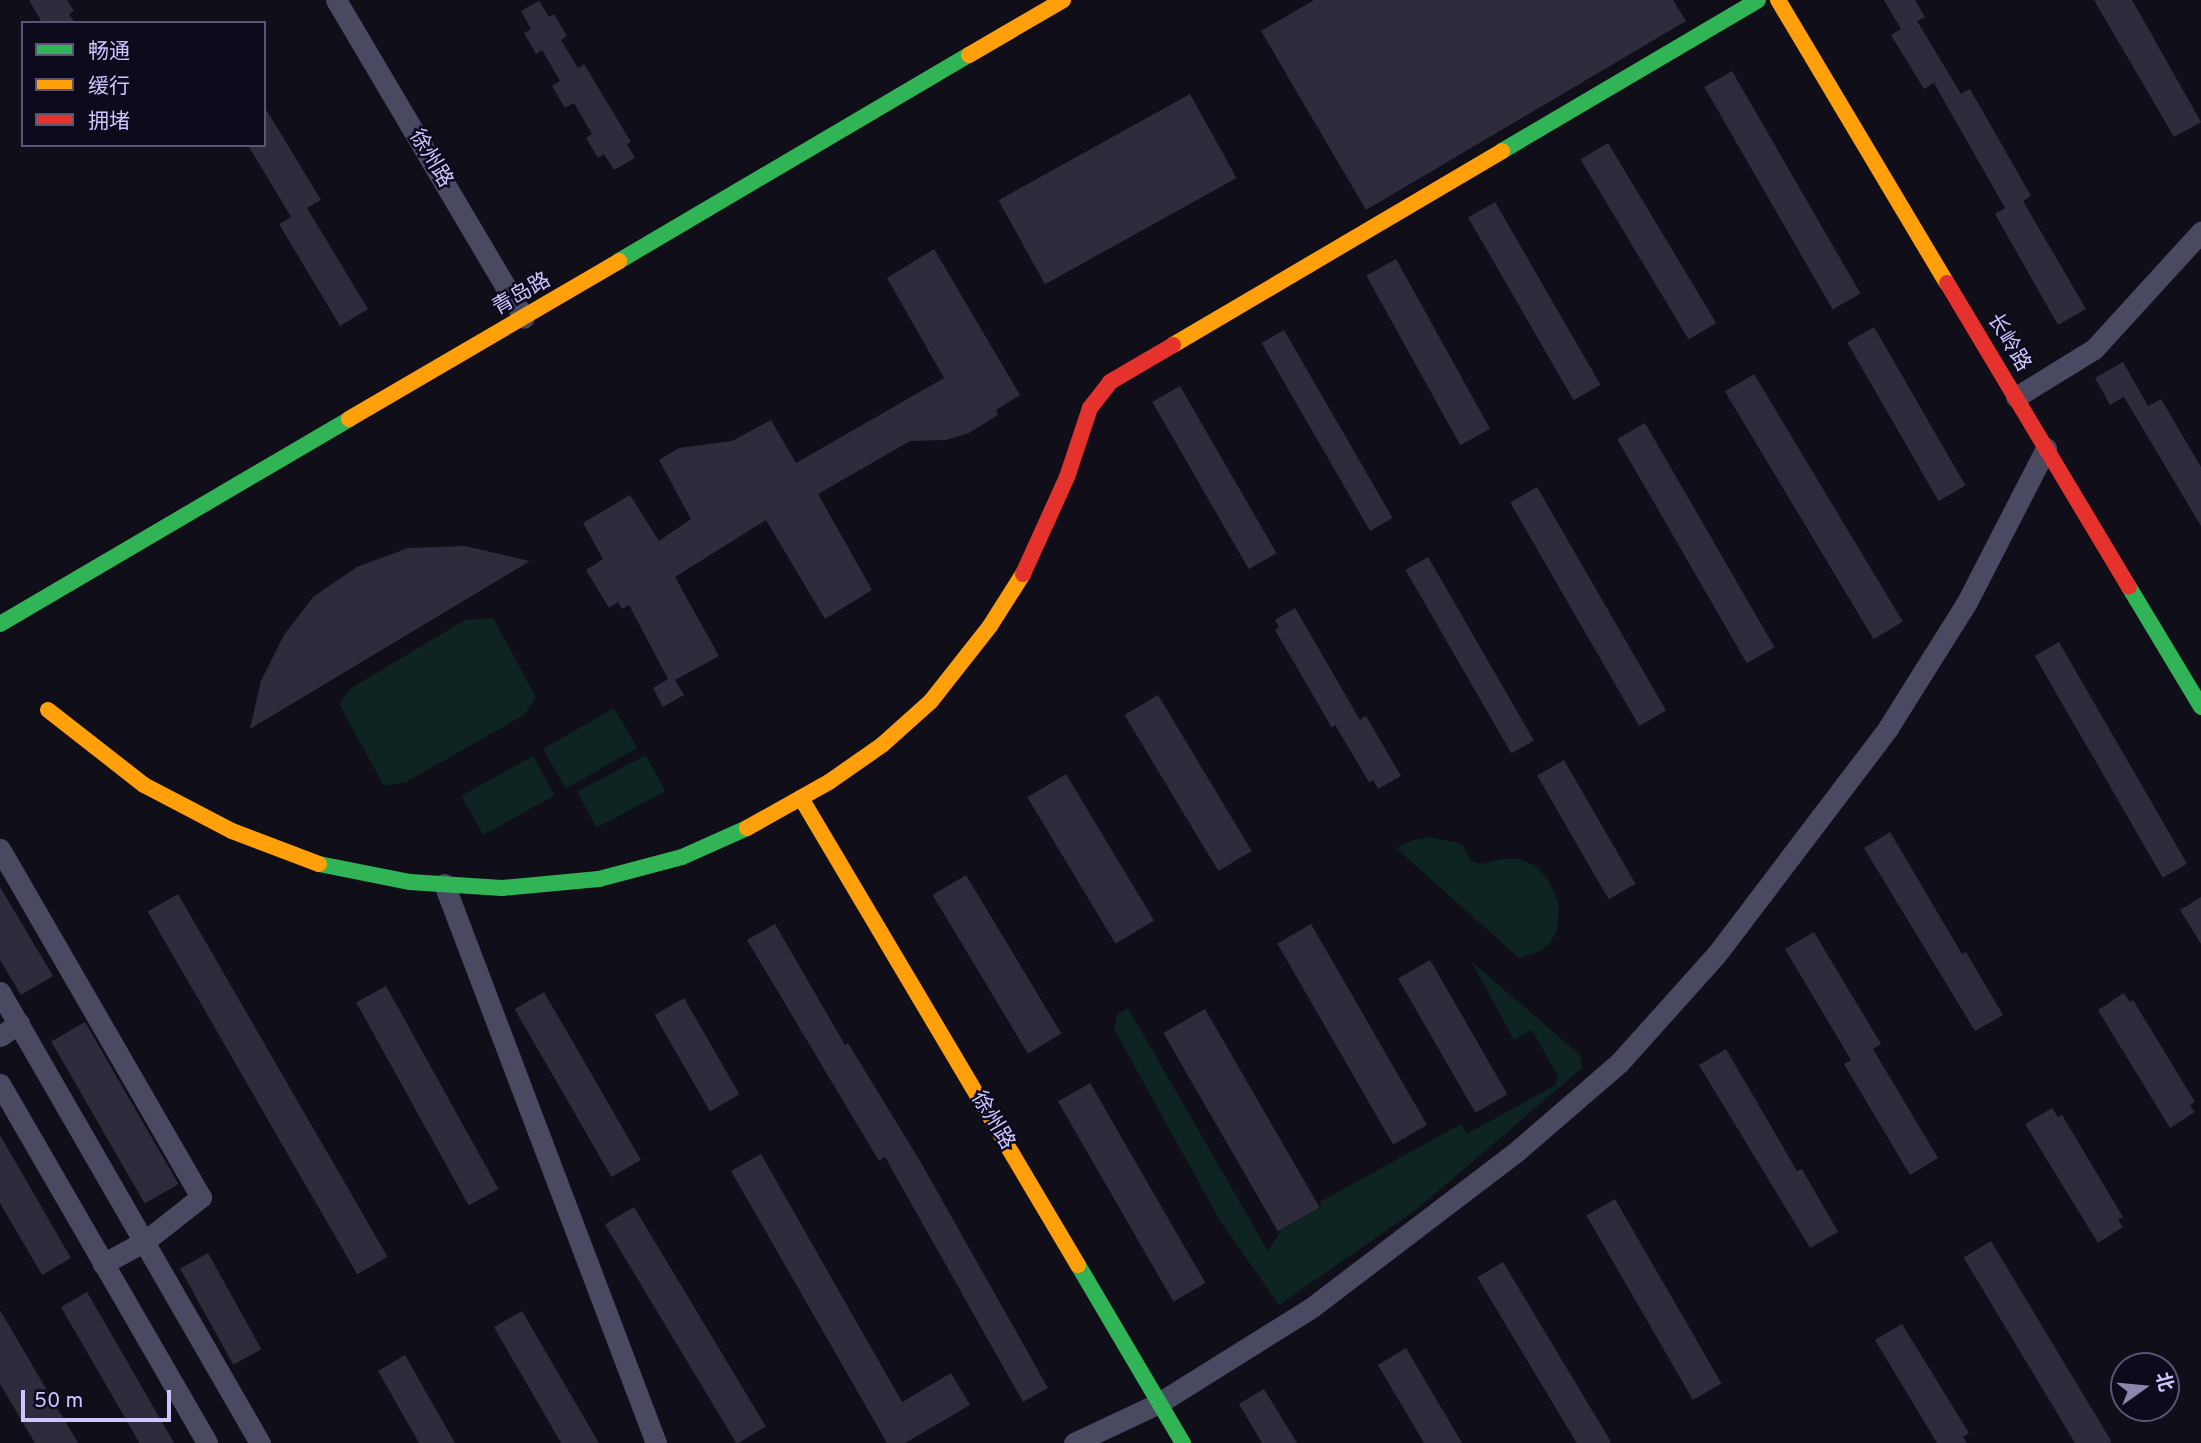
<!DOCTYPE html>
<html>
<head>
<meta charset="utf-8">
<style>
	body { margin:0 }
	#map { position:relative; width:2201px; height:1443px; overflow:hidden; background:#100e18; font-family:Overpass,"Noto Sans SC",sans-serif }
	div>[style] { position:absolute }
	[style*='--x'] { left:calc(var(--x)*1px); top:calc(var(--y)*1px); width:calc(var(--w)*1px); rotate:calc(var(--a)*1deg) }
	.green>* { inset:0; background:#0d2423; transform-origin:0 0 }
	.building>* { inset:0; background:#2e2b3c; transform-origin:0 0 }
	.street>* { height:21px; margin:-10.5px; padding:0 10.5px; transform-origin:10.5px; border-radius:10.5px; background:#4a4962 }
	.fast>* { height:16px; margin:-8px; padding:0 8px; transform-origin:8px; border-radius:8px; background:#30b455 }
	.slow>* { height:16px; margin:-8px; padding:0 8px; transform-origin:8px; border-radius:8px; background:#ff9f0a }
	.jam>* { height:16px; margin:-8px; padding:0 8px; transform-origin:8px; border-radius:8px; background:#e5322d }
	span { translate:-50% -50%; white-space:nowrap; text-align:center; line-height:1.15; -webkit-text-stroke:5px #0d0a1c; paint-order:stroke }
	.street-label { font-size:21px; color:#ccc6ff }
	.legend { position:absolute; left:21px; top:21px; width:245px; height:126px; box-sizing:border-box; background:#0d0a1c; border:2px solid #595577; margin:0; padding:9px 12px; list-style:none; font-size:21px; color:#ccc6ff }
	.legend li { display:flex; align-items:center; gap:14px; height:35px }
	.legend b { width:35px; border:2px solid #595577 }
	.north { position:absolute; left:2110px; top:1352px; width:70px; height:70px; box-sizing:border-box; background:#0d0a1c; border:2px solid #595577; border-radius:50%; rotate:75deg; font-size:19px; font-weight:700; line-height:28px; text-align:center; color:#ccc6ff }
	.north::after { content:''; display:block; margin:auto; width:24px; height:32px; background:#8a86ae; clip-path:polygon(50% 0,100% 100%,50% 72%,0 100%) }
	.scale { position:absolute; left:21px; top:1390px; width:150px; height:32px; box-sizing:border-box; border:4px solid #ccc6ff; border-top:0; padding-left:9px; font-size:21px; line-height:24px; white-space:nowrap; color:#ccc6ff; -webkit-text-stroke:5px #0d0a1c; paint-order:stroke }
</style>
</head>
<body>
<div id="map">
	<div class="green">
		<i style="clip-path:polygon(493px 618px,536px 697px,524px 715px,406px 782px,384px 786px,339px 704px,351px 688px,465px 620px)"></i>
		<i style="left:614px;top:708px;width:46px;height:82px;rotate:60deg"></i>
		<i style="left:646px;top:755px;width:41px;height:78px;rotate:62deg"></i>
		<i style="left:533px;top:756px;width:45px;height:82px;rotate:61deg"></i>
		<i style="clip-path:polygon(1431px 837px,1462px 844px,1471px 861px,1482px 864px,1502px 859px,1519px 859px,1534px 865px,1548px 879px,1559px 904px,1557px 931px,1549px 944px,1539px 952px,1519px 958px,1396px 848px,1413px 840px)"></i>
		<i style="clip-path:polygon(1471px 961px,1580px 1055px,1582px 1068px,1416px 1210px,1279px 1305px,1219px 1219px,1114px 1029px,1117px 1015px,1128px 1008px,1268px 1251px,1281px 1230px,1321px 1206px,1320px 1202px,1461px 1124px,1467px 1134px,1555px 1085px,1558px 1076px,1532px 1030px,1514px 1040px)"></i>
	</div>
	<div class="building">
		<i style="clip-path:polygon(29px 0,67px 0,74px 11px,69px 14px,75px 23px,42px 23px)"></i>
		<i style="clip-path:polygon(1314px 0,1673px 0,1686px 21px,1366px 210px,1261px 31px)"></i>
		<i style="clip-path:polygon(1884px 0,1915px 0,1925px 17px,1917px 21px,1961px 94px,1970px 89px,2031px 196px,2023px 201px,2086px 309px,2058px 325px,1995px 214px,2005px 208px,1934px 83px,1924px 89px,1891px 35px,1901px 29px)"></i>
		<i style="clip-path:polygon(2094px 0,2132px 0,2201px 122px,2174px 137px)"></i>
		<i style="clip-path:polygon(539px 1px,549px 17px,554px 14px,567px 36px,561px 40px,578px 68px,584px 64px,631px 142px,627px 144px,635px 158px,614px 170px,604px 154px,598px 158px,586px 138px,592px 134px,574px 103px,565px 108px,552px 86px,560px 81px,542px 50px,536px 54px,524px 33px,531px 29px,521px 11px)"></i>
		<i style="left:1732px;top:71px;width:257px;height:32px;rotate:60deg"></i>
		<i style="left:1190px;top:94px;width:96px;height:219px;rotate:61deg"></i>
		<i style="clip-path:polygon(264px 106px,321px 200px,307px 208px,368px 309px,340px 326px,279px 224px,291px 217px,248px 145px,264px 145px)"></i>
		<i style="left:1608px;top:143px;width:210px;height:32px;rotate:59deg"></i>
		<i style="left:1495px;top:202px;width:211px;height:31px;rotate:60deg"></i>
		<i style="clip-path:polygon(934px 249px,1020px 395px,996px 410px,998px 415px,969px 433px,946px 440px,910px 441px,818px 494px,872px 590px,825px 619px,766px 520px,675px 577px,719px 656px,675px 680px,684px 695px,663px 707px,653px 688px,668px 679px,629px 605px,622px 609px,618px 602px,609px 608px,586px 570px,603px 559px,583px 523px,630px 495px,659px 541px,691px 519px,659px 460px,679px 448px,732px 441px,771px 420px,796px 463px,944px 378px,887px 278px)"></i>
		<i style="left:1396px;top:259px;width:194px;height:34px;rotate:61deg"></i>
		<i style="left:1874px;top:327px;width:183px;height:31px;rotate:60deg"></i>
		<i style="left:1284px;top:330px;width:217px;height:26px;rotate:60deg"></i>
		<i style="clip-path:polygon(2123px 362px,2148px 406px,2161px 399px,2201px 467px,2201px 526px,2124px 397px,2110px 405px,2095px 378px)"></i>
		<i style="left:1754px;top:374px;width:289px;height:34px;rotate:59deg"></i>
		<i style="left:1180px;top:386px;width:193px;height:32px;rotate:60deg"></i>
		<i style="left:1645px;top:423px;width:259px;height:32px;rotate:60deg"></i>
		<i style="left:1537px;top:487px;width:258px;height:31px;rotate:60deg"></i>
		<i style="clip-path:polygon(465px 546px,530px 561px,250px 729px,261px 681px,284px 635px,313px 597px,357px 567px,408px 548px)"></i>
		<i style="left:1428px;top:557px;width:212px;height:26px;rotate:60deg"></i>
		<i style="clip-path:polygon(1295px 608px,1360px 720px,1366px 716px,1401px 776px,1378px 789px,1373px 780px,1369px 782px,1335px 725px,1332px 728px,1275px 630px,1279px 627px,1275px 620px)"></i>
		<i style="left:2059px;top:642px;width:256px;height:28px;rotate:60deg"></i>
		<i style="left:1158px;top:695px;width:182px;height:39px;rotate:59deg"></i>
		<i style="left:1564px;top:760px;width:143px;height:31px;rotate:60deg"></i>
		<i style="left:1066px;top:774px;width:171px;height:45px;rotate:59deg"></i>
		<i style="clip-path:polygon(1890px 832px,1962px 954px,1966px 952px,2003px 1015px,1975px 1031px,1864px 848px)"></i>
		<i style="left:966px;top:875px;width:185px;height:39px;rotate:59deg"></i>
		<i style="clip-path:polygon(0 887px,53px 976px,21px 995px,0 960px)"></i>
		<i style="left:178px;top:894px;width:419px;height:35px;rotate:60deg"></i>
		<i style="clip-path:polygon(2201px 897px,2201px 944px,2180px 910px)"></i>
		<i style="clip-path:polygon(775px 924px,845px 1045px,848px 1043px,920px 1161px,1048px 1388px,1023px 1402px,885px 1157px,879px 1161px,747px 940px)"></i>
		<i style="left:1311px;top:924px;width:232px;height:39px;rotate:60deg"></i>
		<i style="clip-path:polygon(1814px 932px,1881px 1044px,1873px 1049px,1938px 1158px,1910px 1175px,1844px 1064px,1851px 1060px,1785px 949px)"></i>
		<i style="left:1430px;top:960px;width:155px;height:37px;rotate:60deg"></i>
		<i style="left:386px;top:986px;width:232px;height:34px;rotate:61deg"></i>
		<i style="left:544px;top:992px;width:194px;height:34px;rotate:60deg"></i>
		<i style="clip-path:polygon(2124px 993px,2130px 1002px,2133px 1000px,2195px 1102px,2190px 1105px,2195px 1112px,2170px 1128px,2098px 1010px)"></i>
		<i style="left:684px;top:998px;width:111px;height:34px;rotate:60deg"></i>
		<i style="left:1205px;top:1009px;width:229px;height:48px;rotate:60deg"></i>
		<i style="left:85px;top:1022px;width:187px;height:39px;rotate:60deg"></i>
		<i style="clip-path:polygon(1726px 1049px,1797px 1171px,1802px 1169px,1838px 1232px,1810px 1248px,1699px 1065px)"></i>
		<i style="left:1090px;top:1083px;width:231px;height:37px;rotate:60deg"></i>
		<i style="clip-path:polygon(2052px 1108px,2058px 1117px,2062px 1115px,2123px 1217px,2118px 1220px,2123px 1227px,2098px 1243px,2025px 1124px)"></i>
		<i style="clip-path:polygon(0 1135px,71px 1258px,42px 1275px,0 1203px)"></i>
		<i style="clip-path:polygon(761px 1154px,902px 1402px,951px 1373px,970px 1405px,905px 1443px,887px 1443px,731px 1171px)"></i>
		<i style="left:1615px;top:1199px;width:213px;height:33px;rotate:60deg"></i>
		<i style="left:634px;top:1207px;width:256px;height:34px;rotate:59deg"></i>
		<i style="left:1991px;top:1241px;width:234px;height:32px;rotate:59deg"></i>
		<i style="left:208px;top:1253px;width:110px;height:32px;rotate:61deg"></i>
		<i style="left:1503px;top:1262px;width:210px;height:30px;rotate:59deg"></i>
		<i style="left:87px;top:1292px;width:174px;height:30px;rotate:60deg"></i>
		<i style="clip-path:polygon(0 1310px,78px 1443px,35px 1443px,0 1384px)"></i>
		<i style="clip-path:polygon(522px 1311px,599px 1443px,561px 1443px,494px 1327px)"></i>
		<i style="clip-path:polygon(1902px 1324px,1969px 1433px,1963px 1437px,1967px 1443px,1937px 1443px,1875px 1340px)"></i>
		<i style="clip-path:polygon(1406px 1348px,1462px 1443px,1424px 1443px,1378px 1365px)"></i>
		<i style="clip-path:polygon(405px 1355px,455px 1443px,419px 1443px,378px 1371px)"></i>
		<i style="clip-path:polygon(1264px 1389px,1297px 1443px,1262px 1443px,1239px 1404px)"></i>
	</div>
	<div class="street">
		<i style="--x:336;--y:0;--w:369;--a:59.4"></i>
		<i style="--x:2016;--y:397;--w:92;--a:-31.6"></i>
		<i style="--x:2094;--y:349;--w:159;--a:-47.6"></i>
		<i style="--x:0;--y:849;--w:402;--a:60"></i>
		<i style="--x:201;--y:1197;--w:71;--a:141.8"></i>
		<i style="--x:145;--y:1241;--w:48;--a:151.3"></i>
		<i style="--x:444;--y:884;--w:598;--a:69.23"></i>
		<i style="--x:0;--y:992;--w:521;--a:60.04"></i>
		<i style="--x:0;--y:1036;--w:23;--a:-34"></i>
		<i style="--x:0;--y:1084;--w:414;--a:60"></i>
		<i style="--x:1074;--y:1443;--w:94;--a:-25.2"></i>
		<i style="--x:1159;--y:1403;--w:179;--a:-32"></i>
		<i style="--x:1311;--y:1308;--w:259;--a:-37.3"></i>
		<i style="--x:1517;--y:1151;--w:135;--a:-40.8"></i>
		<i style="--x:1619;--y:1063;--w:145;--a:-48.1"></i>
		<i style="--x:1716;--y:955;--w:285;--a:-52.8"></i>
		<i style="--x:1888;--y:728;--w:149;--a:-57.9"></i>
		<i style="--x:1967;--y:602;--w:173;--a:-62.8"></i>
	</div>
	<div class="fast">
		<i style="--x:1502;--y:151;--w:297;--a:-30.5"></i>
		<i style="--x:619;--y:261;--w:406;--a:-30.5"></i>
		<i style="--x:2129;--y:587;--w:140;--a:59"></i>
		<i style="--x:0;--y:624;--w:405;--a:-30.4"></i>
		<i style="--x:319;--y:864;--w:93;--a:11.2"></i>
		<i style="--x:410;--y:882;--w:92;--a:3.7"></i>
		<i style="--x:502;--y:888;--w:97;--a:-5.3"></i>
		<i style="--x:599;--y:879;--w:86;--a:-14.8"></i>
		<i style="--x:682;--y:857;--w:71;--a:-24"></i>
		<i style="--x:1078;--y:1265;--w:207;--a:59.5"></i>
	</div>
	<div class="slow">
		<i style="--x:1778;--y:0;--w:330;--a:59.2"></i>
		<i style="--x:969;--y:55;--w:109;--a:-30.3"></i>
		<i style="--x:1173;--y:345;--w:382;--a:-30.5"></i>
		<i style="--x:349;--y:419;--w:313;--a:-30.3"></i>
		<i style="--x:48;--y:710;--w:122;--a:38"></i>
		<i style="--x:144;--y:785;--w:99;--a:27.6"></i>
		<i style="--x:232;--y:831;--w:93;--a:20.8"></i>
		<i style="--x:801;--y:798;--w:543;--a:59.33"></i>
		<i style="--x:747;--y:828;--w:94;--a:-29.3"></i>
		<i style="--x:829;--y:782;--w:65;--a:-34.9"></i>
		<i style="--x:882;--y:745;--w:66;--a:-41.9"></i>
		<i style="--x:931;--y:701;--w:95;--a:-51.8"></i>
		<i style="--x:990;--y:626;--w:62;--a:-57.6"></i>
	</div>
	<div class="jam">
		<i style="--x:1947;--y:283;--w:354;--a:59.1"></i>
		<i style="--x:1023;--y:574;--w:107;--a:-65.6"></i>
		<i style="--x:1067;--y:477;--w:73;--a:-71.6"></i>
		<i style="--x:1090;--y:408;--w:33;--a:-52"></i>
		<i style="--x:1110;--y:382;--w:73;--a:-30.4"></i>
	</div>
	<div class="street-label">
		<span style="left:430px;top:159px;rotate:59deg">徐州路</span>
		<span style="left:522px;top:295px;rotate:-30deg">青岛路</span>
		<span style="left:2008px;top:343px;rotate:59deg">长岭路</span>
		<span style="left:992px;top:1121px;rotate:59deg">徐州路</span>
	</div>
	<ul class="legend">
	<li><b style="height:9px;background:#30b455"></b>畅通</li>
	<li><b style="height:9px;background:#ff9f0a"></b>缓行</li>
	<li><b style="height:9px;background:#e5322d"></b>拥堵</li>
	</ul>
	<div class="north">北</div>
	<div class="scale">50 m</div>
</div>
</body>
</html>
